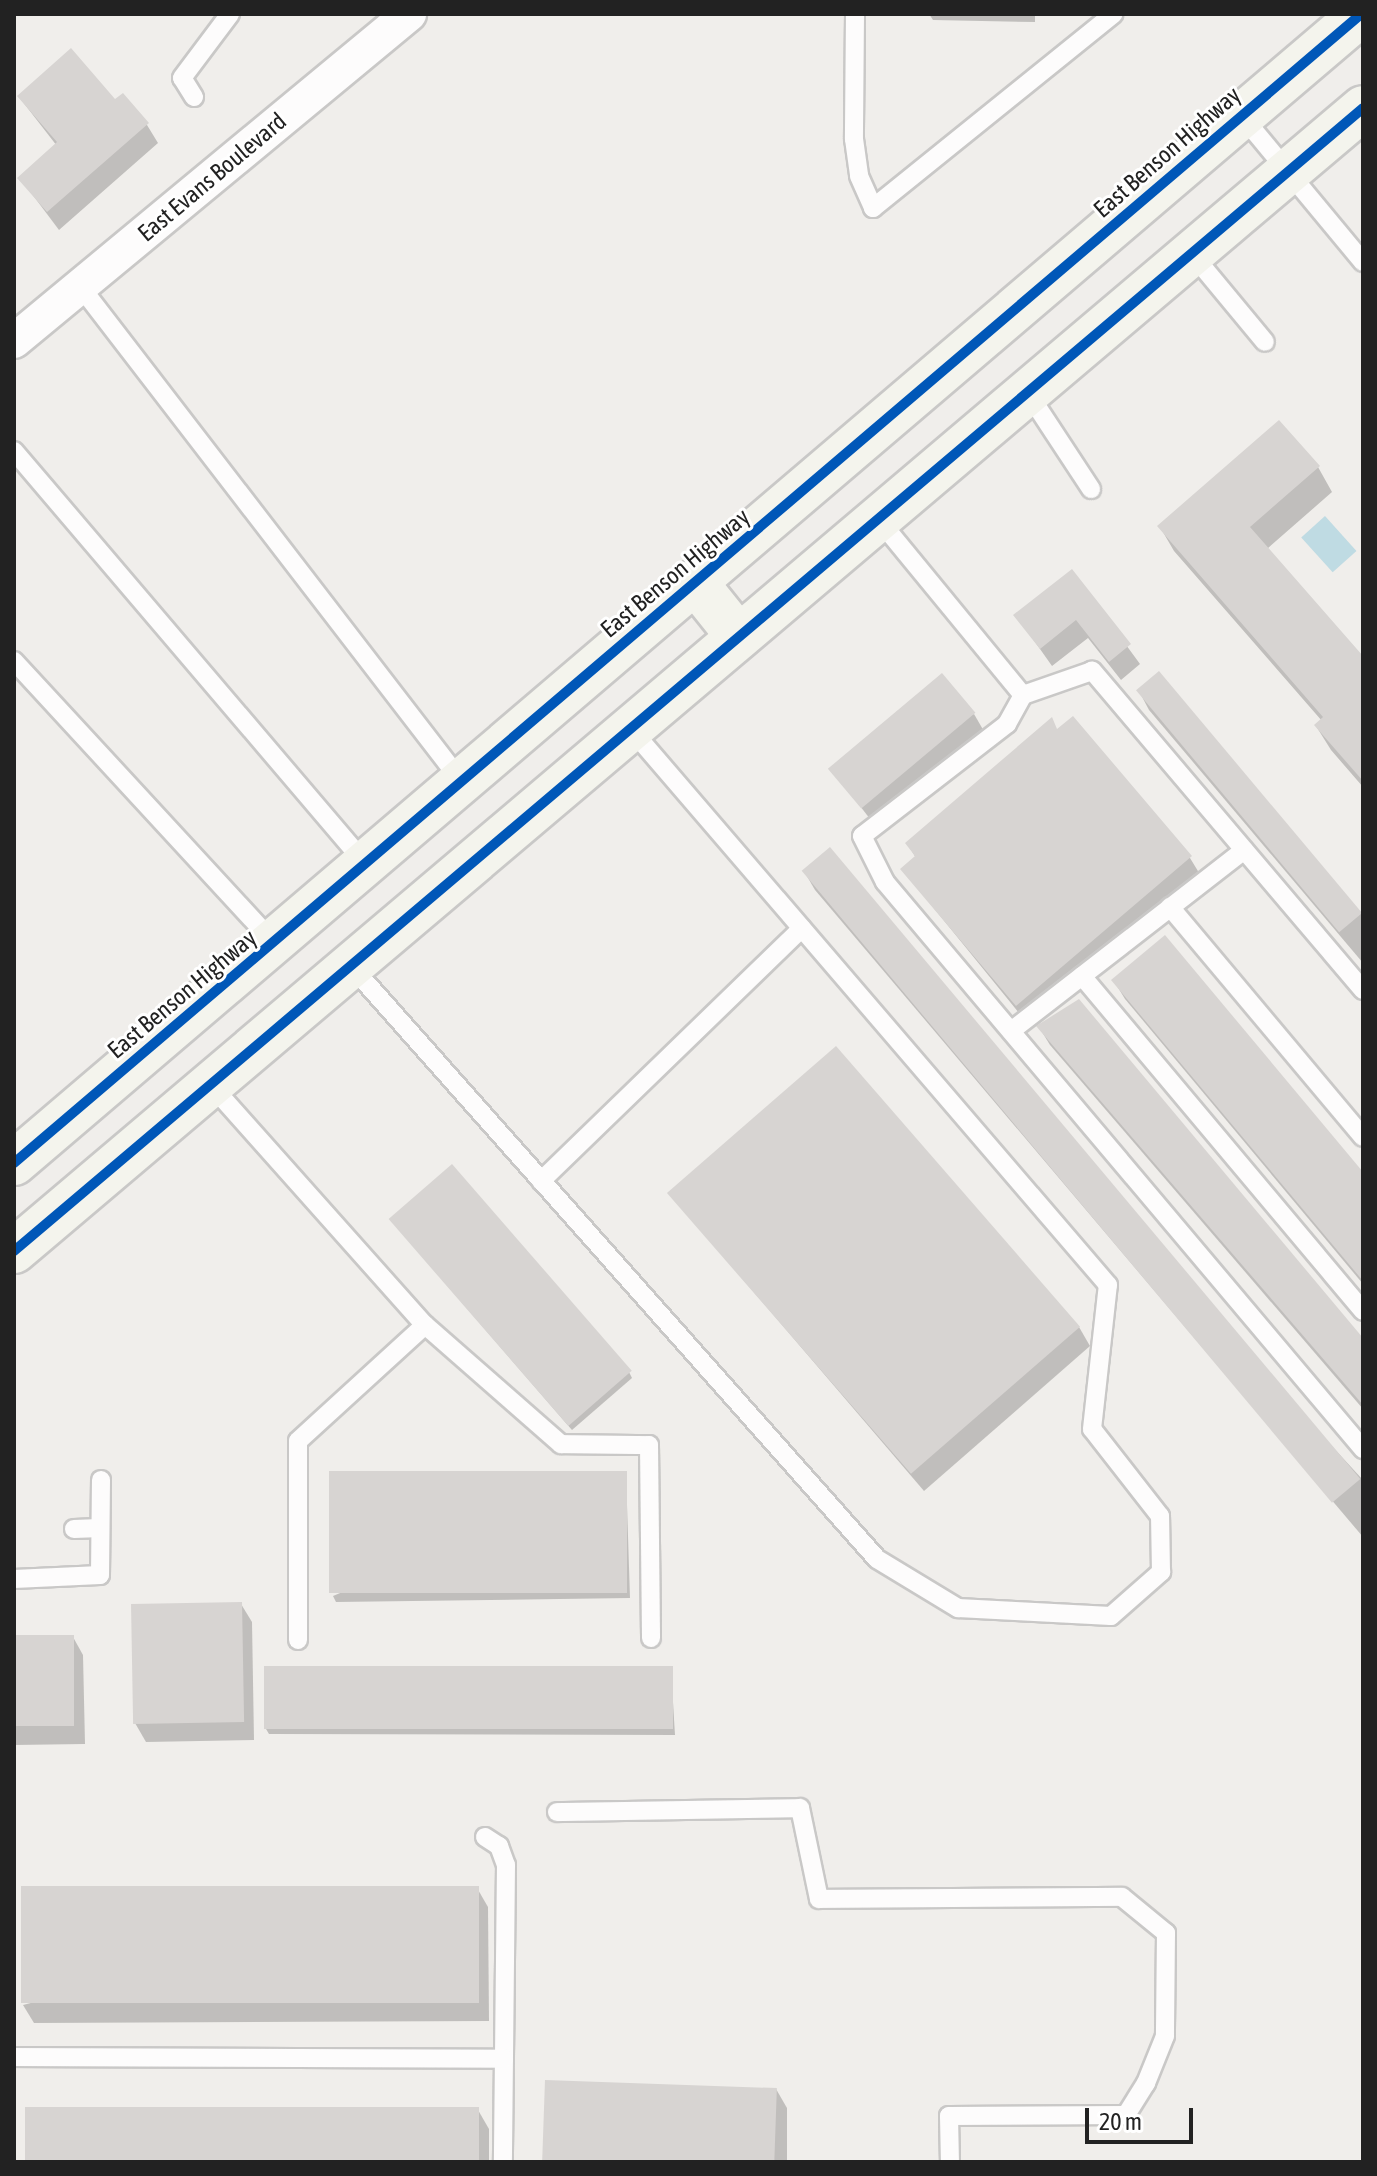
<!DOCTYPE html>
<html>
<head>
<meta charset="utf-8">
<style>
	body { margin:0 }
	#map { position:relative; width:1377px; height:2176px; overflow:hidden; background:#f0eeeb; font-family:"Asap Condensed",sans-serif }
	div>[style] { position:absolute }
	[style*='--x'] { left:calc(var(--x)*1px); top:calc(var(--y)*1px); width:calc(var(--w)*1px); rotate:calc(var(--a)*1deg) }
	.water>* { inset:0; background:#bfdbe3; transform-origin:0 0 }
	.shadow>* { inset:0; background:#0003 }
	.building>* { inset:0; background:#d7d4d2; transform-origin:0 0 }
	.roads { filter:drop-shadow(2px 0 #c9c8c7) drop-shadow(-2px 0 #c9c8c7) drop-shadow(0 2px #c9c8c7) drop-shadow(0 -2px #c9c8c7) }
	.lane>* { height:18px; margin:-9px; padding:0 9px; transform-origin:9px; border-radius:9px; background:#fdfcfc }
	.street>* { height:34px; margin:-17px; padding:0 17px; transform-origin:17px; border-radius:17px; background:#fdfcfc }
	.secondary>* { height:44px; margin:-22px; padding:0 22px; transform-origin:22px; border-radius:22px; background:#f4f4ed }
	.cycleway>* { height:10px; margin:-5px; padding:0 5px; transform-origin:5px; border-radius:5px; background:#0057b8 }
	span { translate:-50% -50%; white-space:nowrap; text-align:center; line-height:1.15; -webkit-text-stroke:6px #fff; paint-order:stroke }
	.street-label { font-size:24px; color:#222 }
	.frame { position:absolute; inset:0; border:16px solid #222; pointer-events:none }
	.scale { position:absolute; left:1085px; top:2108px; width:108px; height:36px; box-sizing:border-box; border:4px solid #222; border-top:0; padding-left:10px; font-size:24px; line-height:28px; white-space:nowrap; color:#222; -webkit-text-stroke:6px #fff; paint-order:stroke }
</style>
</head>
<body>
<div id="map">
	<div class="water">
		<i style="left:1325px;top:516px;width:47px;height:32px;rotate:48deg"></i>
	</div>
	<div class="shadow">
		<i style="clip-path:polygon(929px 14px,1035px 14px,1035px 22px,933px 20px)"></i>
		<i style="clip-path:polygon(19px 97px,115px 102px,147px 125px,158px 143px,59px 230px,20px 178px,57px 146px)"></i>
		<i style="clip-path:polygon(1318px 467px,1332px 492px,1267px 549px,1363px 659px,1363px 787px,1331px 750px,1316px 726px,1322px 721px,1174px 551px,1160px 527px)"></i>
		<i style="clip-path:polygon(1072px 571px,1140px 664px,1121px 680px,1088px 638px,1052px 666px,1016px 615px)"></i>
		<i style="clip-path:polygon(1139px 691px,1363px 916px,1363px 963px,1149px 710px)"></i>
		<i style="clip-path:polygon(974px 714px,985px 733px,877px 828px,833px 771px)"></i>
		<i style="clip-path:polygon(1058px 732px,1190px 858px,1201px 876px,1028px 1024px,902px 869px,916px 858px,907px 843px)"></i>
		<i style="clip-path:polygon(804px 871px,1363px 1480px,1363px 1537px,815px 890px)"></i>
		<i style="clip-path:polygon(1114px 981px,1363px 1175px,1363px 1284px,1125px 999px)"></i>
		<i style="clip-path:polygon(1039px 1027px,1363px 1341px,1363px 1409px,1050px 1045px)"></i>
		<i style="clip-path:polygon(670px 1194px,1079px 1327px,1090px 1346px,924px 1491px)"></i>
		<i style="clip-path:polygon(395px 1225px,629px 1372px,632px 1378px,572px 1430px)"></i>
		<i style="clip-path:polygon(626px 1473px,630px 1598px,336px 1602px,333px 1596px)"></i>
		<i style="clip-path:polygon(241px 1604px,252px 1622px,254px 1740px,146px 1742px,135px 1723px)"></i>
		<i style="clip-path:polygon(14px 1637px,73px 1637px,83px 1655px,85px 1744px,14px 1745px)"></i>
		<i style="clip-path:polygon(671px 1669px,675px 1735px,269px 1734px,266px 1729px)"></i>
		<i style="clip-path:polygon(477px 1888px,488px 1907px,489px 2021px,34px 2023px,23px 2005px)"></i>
		<i style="clip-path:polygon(776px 2089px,787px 2108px,787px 2162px,548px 2162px)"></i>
		<i style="clip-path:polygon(478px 2110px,489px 2129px,489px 2162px,26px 2162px)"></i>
	</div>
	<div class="building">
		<i style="clip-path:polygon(71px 48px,115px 99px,123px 93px,149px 123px,47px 212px,17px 178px,57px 142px,17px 96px)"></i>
		<i style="clip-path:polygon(1279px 420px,1320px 466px,1250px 527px,1363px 656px,1363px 781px,1314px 725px,1323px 717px,1157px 526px)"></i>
		<i style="clip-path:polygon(1072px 569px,1131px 644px,1109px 662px,1076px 620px,1040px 649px,1013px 615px)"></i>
		<i style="left:1159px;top:671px;width:316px;height:30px;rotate:50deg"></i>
		<i style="left:942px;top:673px;width:52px;height:149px;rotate:50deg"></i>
		<i style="clip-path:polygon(1073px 716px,1192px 856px,1016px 1006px,900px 869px,915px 856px,905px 843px,1052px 717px,1057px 729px)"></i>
		<i style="left:830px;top:847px;width:825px;height:37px;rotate:50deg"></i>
		<i style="clip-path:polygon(1165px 935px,1363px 1172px,1363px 1281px,1111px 980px)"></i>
		<i style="clip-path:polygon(1079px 999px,1363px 1338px,1363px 1405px,1036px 1026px)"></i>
		<i style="left:836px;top:1046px;width:372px;height:224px;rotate:49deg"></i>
		<i style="left:452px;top:1164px;width:274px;height:84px;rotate:49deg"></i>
		<i style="left:627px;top:1471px;width:122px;height:298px;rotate:90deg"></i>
		<i style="left:242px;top:1602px;width:120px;height:111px;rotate:89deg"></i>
		<i style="left:14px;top:1635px;width:60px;height:91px"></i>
		<i style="left:264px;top:1666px;width:409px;height:63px"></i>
		<i style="left:479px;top:1886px;width:117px;height:458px;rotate:90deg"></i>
		<i style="left:545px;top:2080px;width:232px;height:82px;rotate:2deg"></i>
		<i style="left:25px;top:2107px;width:454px;height:55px"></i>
	</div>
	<div class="roads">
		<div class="lane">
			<i style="--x:855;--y:14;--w:125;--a:90.5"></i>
			<i style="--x:854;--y:139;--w:37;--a:82"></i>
			<i style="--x:859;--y:176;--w:35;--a:66"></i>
			<i style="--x:873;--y:208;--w:309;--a:-38.9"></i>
			<i style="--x:194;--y:97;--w:22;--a:-122"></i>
			<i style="--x:182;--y:78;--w:80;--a:-53.1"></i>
			<i style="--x:1241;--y:115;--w:191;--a:50.3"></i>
			<i style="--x:1192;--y:254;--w:114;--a:50.3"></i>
			<i style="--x:80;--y:286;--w:625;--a:52.41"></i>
			<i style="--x:1028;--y:393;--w:115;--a:56.7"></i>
			<i style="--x:14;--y:451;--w:541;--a:49.57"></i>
			<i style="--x:879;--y:520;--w:227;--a:50.6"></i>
			<i style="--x:14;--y:661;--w:382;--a:47.3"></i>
			<i style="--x:1170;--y:907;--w:300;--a:50"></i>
			<i style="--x:352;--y:967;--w:791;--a:48.43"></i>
			<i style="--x:877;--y:1559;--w:95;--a:31.2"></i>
			<i style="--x:958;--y:1608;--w:153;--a:3"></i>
			<i style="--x:1111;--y:1616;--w:67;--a:-41.3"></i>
			<i style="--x:1161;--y:1572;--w:56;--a:-91"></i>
			<i style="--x:1160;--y:1516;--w:110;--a:-128"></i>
			<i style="--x:1092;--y:1429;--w:145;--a:-83.7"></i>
			<i style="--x:1108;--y:1285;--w:734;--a:-130.64"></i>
			<i style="--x:1082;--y:976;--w:437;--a:50"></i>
			<i style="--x:1363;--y:990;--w:419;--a:-130.3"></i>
			<i style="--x:1092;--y:671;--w:73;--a:160.8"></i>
			<i style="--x:1023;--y:695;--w:33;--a:119"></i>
			<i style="--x:1007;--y:724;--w:183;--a:142.3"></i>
			<i style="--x:862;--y:836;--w:51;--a:63.4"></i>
			<i style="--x:885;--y:882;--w:742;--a:49.87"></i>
			<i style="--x:1011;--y:1031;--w:295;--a:-37.8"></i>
			<i style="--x:210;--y:1084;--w:323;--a:48.3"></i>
			<i style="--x:425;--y:1325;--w:172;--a:137.6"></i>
			<i style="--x:298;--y:1441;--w:199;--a:90"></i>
			<i style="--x:541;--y:1181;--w:363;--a:-44.1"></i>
			<i style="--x:425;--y:1325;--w:181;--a:41.2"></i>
			<i style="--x:561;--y:1444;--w:88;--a:0.7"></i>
			<i style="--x:649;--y:1445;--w:193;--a:89.4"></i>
			<i style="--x:74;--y:1529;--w:26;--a:-2"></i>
			<i style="--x:14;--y:1579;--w:86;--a:-2.7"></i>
			<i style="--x:100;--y:1575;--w:95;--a:-89.4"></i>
			<i style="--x:557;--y:1812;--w:243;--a:-0.9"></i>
			<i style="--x:800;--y:1808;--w:93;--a:78.2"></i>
			<i style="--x:819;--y:1899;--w:303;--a:-0.4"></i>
			<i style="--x:1122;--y:1897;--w:57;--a:39.3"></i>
			<i style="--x:1166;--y:1933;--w:103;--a:90.6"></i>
			<i style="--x:1165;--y:2036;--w:51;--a:112"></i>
			<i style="--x:1146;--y:2083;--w:38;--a:122"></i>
			<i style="--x:1126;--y:2115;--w:177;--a:179.7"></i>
			<i style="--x:949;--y:2116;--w:46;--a:88.8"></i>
			<i style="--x:485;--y:1837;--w:17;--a:33"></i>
			<i style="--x:499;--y:1846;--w:20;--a:70"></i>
			<i style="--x:506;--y:1865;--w:297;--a:90.6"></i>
			<i style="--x:14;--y:2057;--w:490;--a:0.2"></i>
		</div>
		<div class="street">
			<i style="--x:14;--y:341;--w:513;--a:-39.62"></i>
		</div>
		<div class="secondary">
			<i style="--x:695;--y:582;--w:70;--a:51.3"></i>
			<i style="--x:14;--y:1163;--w:1770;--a:-40.46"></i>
			<i style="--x:14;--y:1251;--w:1768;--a:-40.27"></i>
		</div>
	</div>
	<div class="cycleway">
		<i style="--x:14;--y:1163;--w:1770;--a:-40.46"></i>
		<i style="--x:14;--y:1251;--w:1768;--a:-40.27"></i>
	</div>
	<div class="street-label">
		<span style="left:1167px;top:152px;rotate:-41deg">East Benson Highway</span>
		<span style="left:212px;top:177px;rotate:-40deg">East Evans Boulevard</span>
		<span style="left:675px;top:573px;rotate:-40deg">East Benson Highway</span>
		<span style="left:182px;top:994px;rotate:-40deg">East Benson Highway</span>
	</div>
	<div class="frame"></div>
	<div class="scale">20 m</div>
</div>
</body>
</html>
